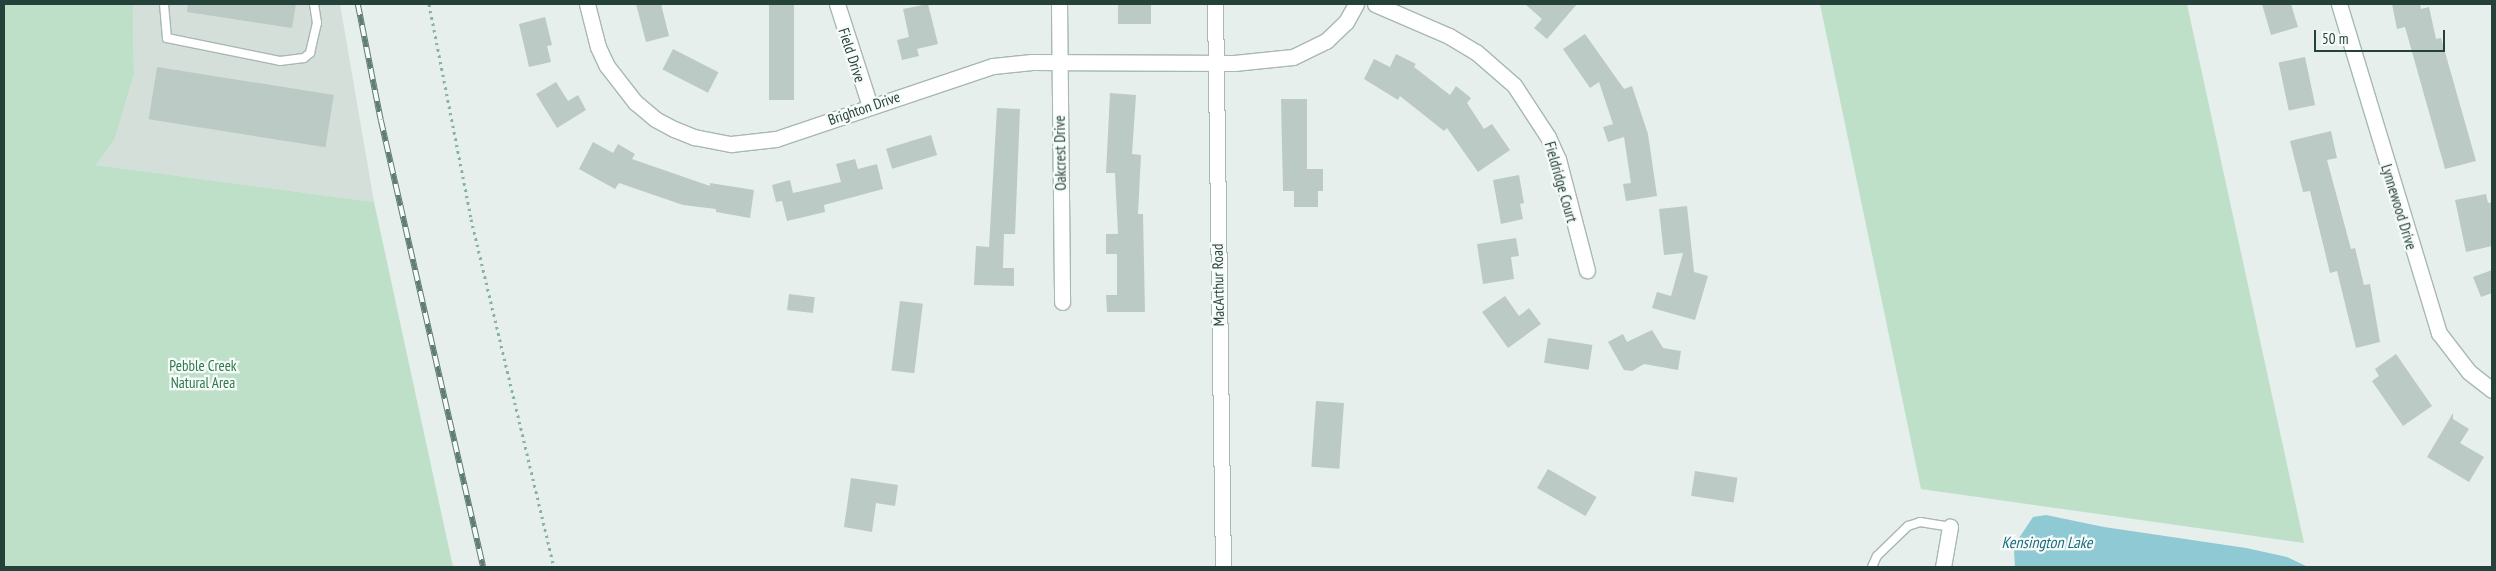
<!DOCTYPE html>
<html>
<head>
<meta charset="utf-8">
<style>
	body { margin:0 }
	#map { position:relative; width:2496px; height:571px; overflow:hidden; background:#e6efeb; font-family:"PT Sans Narrow",sans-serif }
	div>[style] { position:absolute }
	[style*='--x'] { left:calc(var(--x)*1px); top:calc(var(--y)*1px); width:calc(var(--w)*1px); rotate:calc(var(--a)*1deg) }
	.built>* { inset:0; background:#d4dfda }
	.green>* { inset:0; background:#bfe0c8 }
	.water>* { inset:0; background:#8ec9d4 }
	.building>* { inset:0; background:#bbcac4; transform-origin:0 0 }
	.path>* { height:3px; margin-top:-1.5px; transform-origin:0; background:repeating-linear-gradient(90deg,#86b3a5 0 2.5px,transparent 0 6.5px) }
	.roads { filter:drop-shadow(1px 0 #a8b8b2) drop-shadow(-1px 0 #a8b8b2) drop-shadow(0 1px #a8b8b2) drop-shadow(0 -1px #a8b8b2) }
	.lane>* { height:8px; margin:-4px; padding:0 4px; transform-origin:4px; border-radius:4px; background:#fff }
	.street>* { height:15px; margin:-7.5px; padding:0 7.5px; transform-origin:7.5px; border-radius:7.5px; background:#fff }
	.secondary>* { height:15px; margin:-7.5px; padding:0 7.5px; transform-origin:7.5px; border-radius:7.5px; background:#fff }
	.rail>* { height:5.5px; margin-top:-2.75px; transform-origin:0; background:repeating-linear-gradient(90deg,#f7fbf9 0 11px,#5f7d75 0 22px); box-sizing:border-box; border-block:1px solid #5f7d75 }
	span { translate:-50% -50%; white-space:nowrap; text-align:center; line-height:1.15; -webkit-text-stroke:4.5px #f7fbf9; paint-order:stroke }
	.street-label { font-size:15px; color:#24423a }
	.park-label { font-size:15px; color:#2d7a4b }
	.water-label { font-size:16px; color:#1c6f80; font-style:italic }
	.frame { position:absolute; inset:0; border:5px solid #24423a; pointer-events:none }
	.scale { position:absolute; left:2314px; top:30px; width:131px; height:22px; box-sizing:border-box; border:2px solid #24423a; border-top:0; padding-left:6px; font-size:15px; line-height:18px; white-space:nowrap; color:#24423a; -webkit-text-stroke:4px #f7fbf9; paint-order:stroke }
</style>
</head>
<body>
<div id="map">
	<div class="built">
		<i style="clip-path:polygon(133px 4px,340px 4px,374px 202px,96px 165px,115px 139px,134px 74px)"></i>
	</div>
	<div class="green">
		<i style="clip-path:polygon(4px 4px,133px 4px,134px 74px,115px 139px,96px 165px,374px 202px,453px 567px,4px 567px)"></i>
		<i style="clip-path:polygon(1820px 4px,2187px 4px,2304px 543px,1921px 489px)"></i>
	</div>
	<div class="water">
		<i style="clip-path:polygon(2046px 515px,2104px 527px,2246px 548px,2287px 557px,2308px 567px,2015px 567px,2014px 550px,2019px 538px,2033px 517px)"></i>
	</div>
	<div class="building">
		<i style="clip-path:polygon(188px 4px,296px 4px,292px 28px,187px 12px)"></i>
		<i style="clip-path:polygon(636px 4px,661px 4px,669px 36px,646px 42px)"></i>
		<i style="left:769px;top:4px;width:25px;height:96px"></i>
		<i style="clip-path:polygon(928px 4px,938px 44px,917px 49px,919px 56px,902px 60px,897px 40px,909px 37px,903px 9px)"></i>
		<i style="left:1118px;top:4px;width:33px;height:20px"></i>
		<i style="clip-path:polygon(1525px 4px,1577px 4px,1547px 39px,1534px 28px,1542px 19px)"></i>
		<i style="clip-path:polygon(2262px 4px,2291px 4px,2298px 27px,2271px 35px)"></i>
		<i style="clip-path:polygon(2392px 4px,2420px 4px,2421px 9px,2429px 7px,2436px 39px,2441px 38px,2476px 161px,2445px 169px,2405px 27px,2397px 29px)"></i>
		<i style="clip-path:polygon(545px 17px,552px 45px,547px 46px,551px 62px,529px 67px,519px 24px)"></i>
		<i style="clip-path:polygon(1585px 34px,1624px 89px,1632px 86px,1648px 134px,1657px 196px,1626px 201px,1623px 184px,1631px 183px,1624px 137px,1608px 142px,1603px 127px,1613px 124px,1599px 82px,1590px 88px,1563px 49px)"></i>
		<i style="left:673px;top:49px;width:51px;height:23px;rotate:27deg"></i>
		<i style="clip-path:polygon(1396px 54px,1416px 64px,1414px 67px,1450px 95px,1456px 86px,1471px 98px,1467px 103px,1484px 129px,1492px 124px,1510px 150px,1478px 172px,1447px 128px,1444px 131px,1400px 96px,1398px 100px,1364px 79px,1374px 59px,1390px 67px)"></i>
		<i style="left:2305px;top:57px;width:49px;height:27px;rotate:78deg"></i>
		<i style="left:157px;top:67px;width:179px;height:53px;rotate:9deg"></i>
		<i style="clip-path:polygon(556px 82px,568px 101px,578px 95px,586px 110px,557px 128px,536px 94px)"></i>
		<i style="clip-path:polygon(1110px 93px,1136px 95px,1132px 154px,1141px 155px,1138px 214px,1143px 214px,1145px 312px,1107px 312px,1106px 295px,1117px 295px,1117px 254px,1106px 254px,1106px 234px,1118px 234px,1115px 173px,1106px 173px)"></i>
		<i style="clip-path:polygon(1281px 99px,1307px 99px,1307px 169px,1323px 169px,1323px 191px,1318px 191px,1318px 207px,1294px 207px,1294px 191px,1283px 191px)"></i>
		<i style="clip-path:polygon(997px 108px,1020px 109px,1015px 234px,1004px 234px,1003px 268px,1014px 268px,1014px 286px,974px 285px,976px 246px,989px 247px)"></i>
		<i style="clip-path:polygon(2331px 131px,2337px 158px,2327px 160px,2351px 249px,2355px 248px,2364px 285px,2370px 284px,2380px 342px,2356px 348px,2337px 271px,2330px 273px,2310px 191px,2303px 192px,2290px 141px)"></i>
		<i style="left:931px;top:135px;width:21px;height:47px;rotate:73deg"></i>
		<i style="clip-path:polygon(593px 142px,613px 153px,618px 144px,635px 154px,632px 159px,710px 186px,710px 183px,754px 190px,750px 218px,716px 212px,716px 209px,683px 205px,619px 183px,615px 189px,579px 169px)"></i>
		<i style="clip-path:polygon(855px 159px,858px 169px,877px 164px,883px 189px,824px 205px,825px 212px,787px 221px,782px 201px,776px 202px,772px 185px,790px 180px,793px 193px,841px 182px,836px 164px)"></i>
		<i style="clip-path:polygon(1519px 175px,1524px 203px,1520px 204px,1523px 219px,1501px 224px,1493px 180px)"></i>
		<i style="clip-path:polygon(2486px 194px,2488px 203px,2492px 202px,2492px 246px,2466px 252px,2455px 200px)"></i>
		<i style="clip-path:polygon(1687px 206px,1694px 272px,1708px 276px,1695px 320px,1652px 308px,1657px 292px,1671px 296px,1683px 253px,1664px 255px,1659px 209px)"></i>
		<i style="clip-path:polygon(1516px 238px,1519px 256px,1511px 257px,1514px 279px,1483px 284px,1477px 244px)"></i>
		<i style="clip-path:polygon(2492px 270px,2492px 293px,2481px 297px,2473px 277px)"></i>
		<i style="left:789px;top:294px;width:26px;height:16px;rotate:7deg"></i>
		<i style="clip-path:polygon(1505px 296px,1519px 316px,1529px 308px,1541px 324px,1508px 348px,1482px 312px)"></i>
		<i style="left:900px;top:301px;width:23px;height:70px;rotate:7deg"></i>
		<i style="clip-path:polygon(1652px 330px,1663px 348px,1681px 351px,1678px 370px,1644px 364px,1632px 371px,1624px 370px,1608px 342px,1623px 334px,1627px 342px)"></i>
		<i style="left:1548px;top:338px;width:45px;height:25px;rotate:9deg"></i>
		<i style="clip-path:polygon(2396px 354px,2432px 406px,2403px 426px,2372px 381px,2379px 376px,2375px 369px)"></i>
		<i style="left:1316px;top:401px;width:28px;height:66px;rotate:4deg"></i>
		<i style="clip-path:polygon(2453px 413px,2453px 419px,2469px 429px,2460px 443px,2484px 457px,2469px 482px,2427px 457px)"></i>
		<i style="left:1548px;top:469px;width:56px;height:22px;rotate:30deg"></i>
		<i style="left:1695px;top:471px;width:43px;height:25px;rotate:9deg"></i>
		<i style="clip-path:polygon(851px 478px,898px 485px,895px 506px,876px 503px,872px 532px,844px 527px)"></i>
	</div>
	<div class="path">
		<i style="--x:429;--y:4;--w:219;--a:78.9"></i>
		<i style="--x:471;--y:219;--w:358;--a:76.6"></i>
	</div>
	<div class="roads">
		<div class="lane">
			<i style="--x:164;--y:4;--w:34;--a:85"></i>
			<i style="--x:167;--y:38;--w:115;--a:11.5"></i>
			<i style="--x:280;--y:61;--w:24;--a:-7"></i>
			<i style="--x:304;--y:58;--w:8;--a:-40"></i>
			<i style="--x:310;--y:53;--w:31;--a:-77"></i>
			<i style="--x:317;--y:23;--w:19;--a:-99"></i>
			<i style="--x:1872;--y:567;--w:12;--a:-66"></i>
			<i style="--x:1877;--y:556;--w:43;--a:-44.1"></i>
			<i style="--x:1908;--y:526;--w:13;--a:-18"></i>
			<i style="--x:1920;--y:522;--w:30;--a:9"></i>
		</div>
		<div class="street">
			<i style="--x:587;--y:4;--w:44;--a:75.7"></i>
			<i style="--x:598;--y:47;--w:21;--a:65"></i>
			<i style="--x:607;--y:66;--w:46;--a:52.1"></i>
			<i style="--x:635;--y:102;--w:26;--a:40"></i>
			<i style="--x:655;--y:119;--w:21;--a:28"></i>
			<i style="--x:674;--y:129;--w:22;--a:22"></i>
			<i style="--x:694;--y:137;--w:38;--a:11"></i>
			<i style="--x:731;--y:144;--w:45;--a:-6.3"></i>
			<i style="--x:776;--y:139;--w:229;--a:-18.6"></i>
			<i style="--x:993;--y:66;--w:39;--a:-6"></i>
			<i style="--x:1032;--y:62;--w:202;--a:0.3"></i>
			<i style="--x:1234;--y:63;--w:59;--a:-5.8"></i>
			<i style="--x:1293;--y:57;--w:37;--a:-26"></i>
			<i style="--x:1326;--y:41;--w:28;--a:-44"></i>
			<i style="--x:1346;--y:22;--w:21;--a:-61"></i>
			<i style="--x:837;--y:4;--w:107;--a:72.1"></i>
			<i style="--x:1059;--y:4;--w:298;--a:89.4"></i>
			<i style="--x:1375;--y:4;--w:81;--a:23.4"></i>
			<i style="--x:1449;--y:36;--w:31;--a:31"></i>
			<i style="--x:1476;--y:52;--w:50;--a:41"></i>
			<i style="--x:1514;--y:85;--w:62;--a:56.8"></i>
			<i style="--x:1548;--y:137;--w:24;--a:66"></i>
			<i style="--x:1558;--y:159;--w:115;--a:75.4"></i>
			<i style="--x:2339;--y:4;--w:344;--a:73.1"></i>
			<i style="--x:2439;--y:333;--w:49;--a:52.4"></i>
			<i style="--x:2469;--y:372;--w:29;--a:38"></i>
			<i style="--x:1943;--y:567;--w:41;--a:-80.1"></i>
		</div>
		<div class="secondary">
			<i style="--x:1215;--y:4;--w:563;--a:89.19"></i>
		</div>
	</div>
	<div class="rail">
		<i style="--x:358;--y:4;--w:118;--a:78.8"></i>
		<i style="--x:381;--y:120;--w:458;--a:77.1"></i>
	</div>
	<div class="street-label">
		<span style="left:852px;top:55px;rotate:72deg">Field Drive</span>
		<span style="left:864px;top:108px;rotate:-19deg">Brighton Drive</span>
		<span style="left:1060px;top:153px;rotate:-91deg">Oakcrest Drive</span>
		<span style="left:1561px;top:182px;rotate:74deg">Fieldridge Court</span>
		<span style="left:2399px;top:207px;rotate:73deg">Lynnewood Drive</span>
		<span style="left:1218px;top:285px;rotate:-91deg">MacArthur Road</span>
	</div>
	<div class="park-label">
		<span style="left:203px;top:374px">Pebble Creek<br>Natural Area</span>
	</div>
	<div class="water-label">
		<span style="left:2047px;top:542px">Kensington Lake</span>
	</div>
	<div class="frame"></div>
	<div class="scale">50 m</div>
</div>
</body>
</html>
